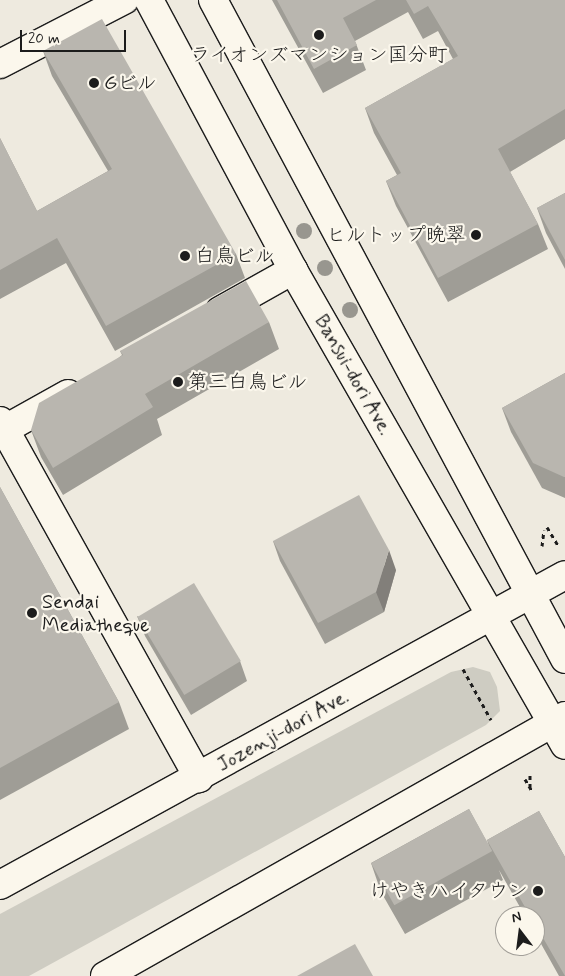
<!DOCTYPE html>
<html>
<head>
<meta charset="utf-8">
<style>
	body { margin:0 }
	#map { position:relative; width:565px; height:976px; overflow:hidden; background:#eeeadf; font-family:Mynerve,"Klee One",sans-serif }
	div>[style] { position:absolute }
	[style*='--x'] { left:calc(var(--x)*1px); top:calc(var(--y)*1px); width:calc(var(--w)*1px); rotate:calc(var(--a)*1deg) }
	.green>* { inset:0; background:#ceccc2 }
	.path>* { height:3px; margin-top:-1.5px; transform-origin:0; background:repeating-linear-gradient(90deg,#1c1c1c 0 4px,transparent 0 8px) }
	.roads { filter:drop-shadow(1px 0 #1c1c1c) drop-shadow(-1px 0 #1c1c1c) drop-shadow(0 1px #1c1c1c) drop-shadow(0 -1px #1c1c1c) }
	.minor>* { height:28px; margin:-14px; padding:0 14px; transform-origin:14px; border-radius:14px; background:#fbf7ec }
	.trees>* { width:16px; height:16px; margin:-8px; border-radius:50%; background:#98968f }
	.wall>* { inset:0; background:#9f9d96 }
	.shaded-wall>* { inset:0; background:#827f7a }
	.building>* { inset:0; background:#b9b6af; transform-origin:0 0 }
	.dots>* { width:14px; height:14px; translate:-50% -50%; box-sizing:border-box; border:2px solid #fbf7ec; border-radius:50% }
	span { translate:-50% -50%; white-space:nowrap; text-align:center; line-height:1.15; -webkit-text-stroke:4.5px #fbf7ec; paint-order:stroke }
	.poi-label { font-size:20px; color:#1c1c1c }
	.left { translate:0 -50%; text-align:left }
	.right { translate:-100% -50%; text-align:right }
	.street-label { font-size:20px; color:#1c1c1c }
	.north { position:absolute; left:495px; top:906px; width:50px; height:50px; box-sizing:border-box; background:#fbf7ec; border:1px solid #a29f99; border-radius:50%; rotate:345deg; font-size:14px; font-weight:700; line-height:20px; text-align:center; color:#1c1c1c }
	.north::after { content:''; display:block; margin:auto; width:18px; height:22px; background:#1c1c1c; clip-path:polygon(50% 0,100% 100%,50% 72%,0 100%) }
	.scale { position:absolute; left:20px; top:30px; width:106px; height:22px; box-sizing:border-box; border:2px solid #1c1c1c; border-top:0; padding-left:6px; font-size:15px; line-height:18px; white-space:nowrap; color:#1c1c1c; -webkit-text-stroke:4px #fbf7ec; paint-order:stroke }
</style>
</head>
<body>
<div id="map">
	<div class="green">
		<i style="clip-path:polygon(473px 667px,490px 672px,497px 687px,500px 711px,486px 725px,29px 976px,0 976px,0 914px,451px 672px)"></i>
	</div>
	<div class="path">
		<i style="--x:547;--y:527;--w:21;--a:59"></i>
		<i style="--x:542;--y:546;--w:16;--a:-83"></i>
		<i style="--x:463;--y:669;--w:58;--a:61.2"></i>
		<i style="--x:525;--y:779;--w:14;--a:60"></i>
		<i style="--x:530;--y:787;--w:14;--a:-90"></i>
	</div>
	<div class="roads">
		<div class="minor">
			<i style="--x:149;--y:0;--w:306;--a:61.9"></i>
			<i style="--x:293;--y:270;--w:547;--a:60.2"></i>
			<i style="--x:213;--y:0;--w:747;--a:61.89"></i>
			<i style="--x:0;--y:64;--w:140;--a:-27.3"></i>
			<i style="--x:220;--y:311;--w:84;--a:-29.3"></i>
			<i style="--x:0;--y:421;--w:409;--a:60.9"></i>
			<i style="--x:0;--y:432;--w:78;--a:-29.2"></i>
			<i style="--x:0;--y:885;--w:644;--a:-28.75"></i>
			<i style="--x:105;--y:976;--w:528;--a:-29.48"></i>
		</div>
	</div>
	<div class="trees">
		<i style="left:304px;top:231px"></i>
		<i style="left:325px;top:268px"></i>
		<i style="left:350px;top:310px"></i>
	</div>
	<div class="wall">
		<i style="clip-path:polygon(272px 0,565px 0,565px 139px,510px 172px,538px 224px,548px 249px,448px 302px,396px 206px,386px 181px,397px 175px,374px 133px,365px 108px,453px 59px,438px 31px,423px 39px,408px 12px,355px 41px,366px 70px,323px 93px)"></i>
		<i style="clip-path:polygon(43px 51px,236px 254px,245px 278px,115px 351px,66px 263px,0 299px,0 138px,37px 211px,108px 171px,52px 76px)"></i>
		<i style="clip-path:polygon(565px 193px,565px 269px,546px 233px,537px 208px)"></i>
		<i style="clip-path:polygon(269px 322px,279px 349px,157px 419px,162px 435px,63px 495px,41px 457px,31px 430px,122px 355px,120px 351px)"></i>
		<i style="clip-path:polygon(565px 373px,565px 498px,542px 488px,511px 432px,502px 408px)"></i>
		<i style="clip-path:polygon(0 487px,119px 702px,129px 729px,0 800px)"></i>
		<i style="clip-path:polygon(273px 541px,396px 570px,384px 612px,325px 644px,280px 561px)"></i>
		<i style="clip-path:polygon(137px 616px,240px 661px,247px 681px,191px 715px,145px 636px)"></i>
		<i style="clip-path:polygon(469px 809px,489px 846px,487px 840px,539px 811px,565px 857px,565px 976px,559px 976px,535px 933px,535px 916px,525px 916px,499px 870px,503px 880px,405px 934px,381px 892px,371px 863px)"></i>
	</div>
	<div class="shaded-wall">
		<i style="clip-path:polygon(389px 550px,396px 570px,384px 612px,376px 592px)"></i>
	</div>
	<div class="building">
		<i style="clip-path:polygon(277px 0,376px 0,343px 18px,357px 45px,314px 69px)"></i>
		<i style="clip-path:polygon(406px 0,565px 0,565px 109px,498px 149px,538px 224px,438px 278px,386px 181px,401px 173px,365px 108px,458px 56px,428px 6px,414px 14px)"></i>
		<i style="clip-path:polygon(102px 19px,236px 254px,106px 326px,57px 238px,0 270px,0 138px,37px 211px,112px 169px,43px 51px)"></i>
		<i style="clip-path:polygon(565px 193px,565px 260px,537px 208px)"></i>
		<i style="clip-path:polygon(246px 281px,269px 322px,145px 394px,153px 407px,53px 468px,31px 430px,39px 403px,123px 355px,120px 351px)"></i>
		<i style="clip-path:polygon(565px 373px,565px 477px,564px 477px,533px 463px,502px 408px)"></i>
		<i style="clip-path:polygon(0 487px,119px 702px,0 768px)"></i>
		<i style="clip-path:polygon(359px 495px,389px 550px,376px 592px,318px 623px,273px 541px)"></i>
		<i style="left:194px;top:583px;width:91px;height:66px;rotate:59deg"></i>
		<i style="left:469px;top:809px;width:48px;height:112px;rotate:61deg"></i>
		<i style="clip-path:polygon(539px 811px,565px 857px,565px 976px,535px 924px,535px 916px,530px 916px,487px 840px)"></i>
		<i style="clip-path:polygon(355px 944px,373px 976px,297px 976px)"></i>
	</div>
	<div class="dots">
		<i style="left:319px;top:35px;background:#1c1c1c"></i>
		<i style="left:94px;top:83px;background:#1c1c1c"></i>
		<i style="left:476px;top:235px;background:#1c1c1c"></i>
		<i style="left:185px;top:256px;background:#1c1c1c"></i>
		<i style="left:178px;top:382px;background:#1c1c1c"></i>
		<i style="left:32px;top:613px;background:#1c1c1c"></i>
		<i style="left:538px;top:891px;background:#1c1c1c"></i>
	</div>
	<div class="poi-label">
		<span style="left:319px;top:55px">ライオンズマンション国分町</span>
		<span class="left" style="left:104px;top:83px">Gビル</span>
		<span class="right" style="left:466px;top:235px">ヒルトップ晩翠</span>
		<span class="left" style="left:195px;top:256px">白鳥ビル</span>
		<span class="left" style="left:188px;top:382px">第三白鳥ビル</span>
		<span class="left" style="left:42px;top:614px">Sendai<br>Mediatheque</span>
		<span class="right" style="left:528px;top:891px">けやきハイタウン</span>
	</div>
	<div class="street-label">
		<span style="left:353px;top:375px;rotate:60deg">Bansui-dori Ave.</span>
		<span style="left:283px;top:731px;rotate:-29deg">Jozenji-dori Ave.</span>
	</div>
	<div class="north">N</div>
	<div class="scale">20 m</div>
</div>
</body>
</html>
